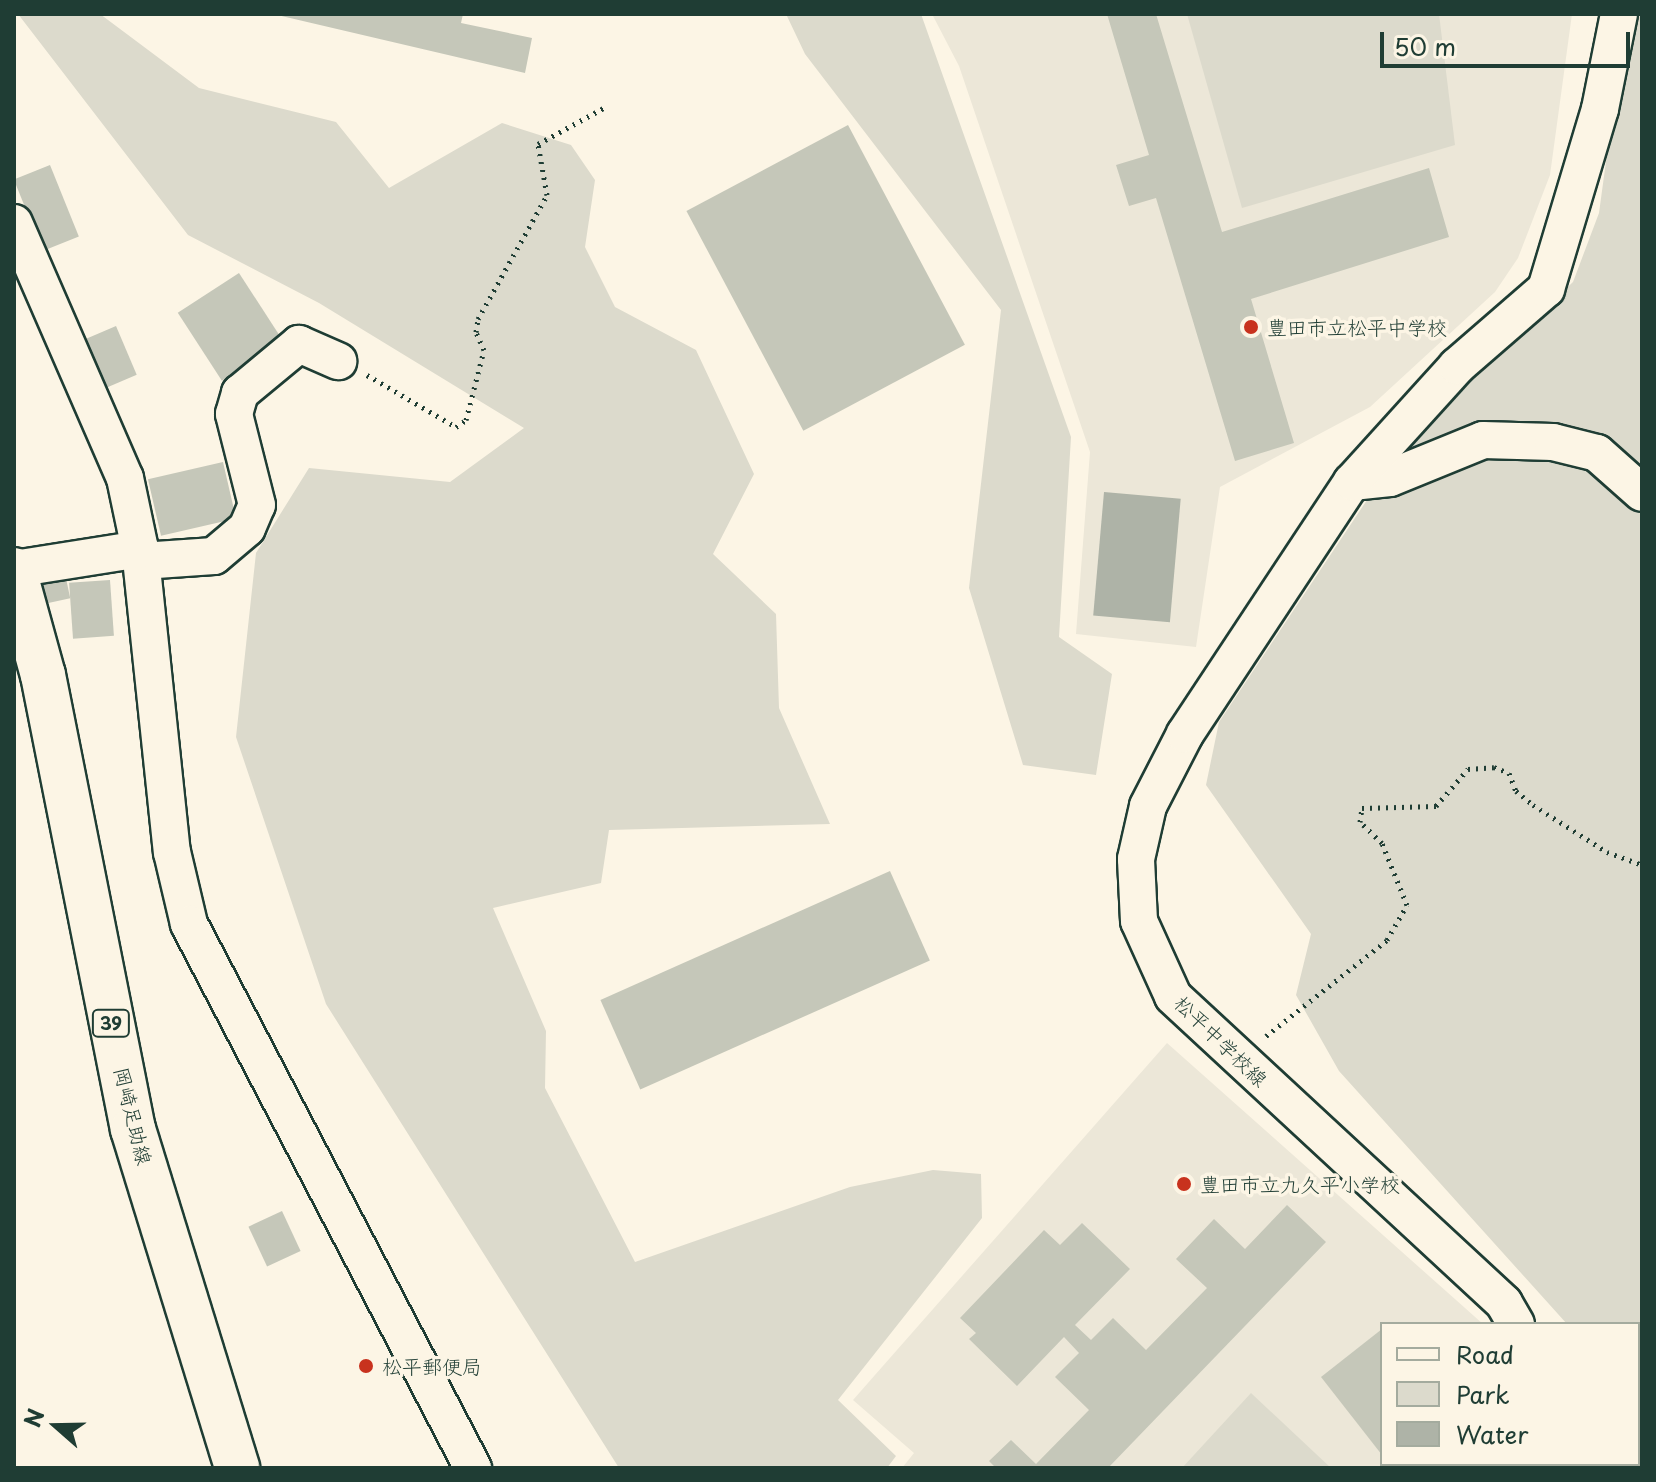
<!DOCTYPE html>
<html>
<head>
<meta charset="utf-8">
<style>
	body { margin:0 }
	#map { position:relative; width:1656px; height:1482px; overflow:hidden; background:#fcf5e5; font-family:"Playpen Sans","Klee One",sans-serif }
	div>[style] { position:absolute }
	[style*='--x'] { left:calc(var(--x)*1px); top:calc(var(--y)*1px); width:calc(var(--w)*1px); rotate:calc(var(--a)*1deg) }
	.built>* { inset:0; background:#ece7d8 }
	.green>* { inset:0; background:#dcdacc }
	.water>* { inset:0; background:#aeb3a7; transform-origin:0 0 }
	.building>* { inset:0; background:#c5c7b9; transform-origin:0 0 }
	.path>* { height:5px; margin-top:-2.5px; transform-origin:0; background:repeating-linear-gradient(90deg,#1f3d34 0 2px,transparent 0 8px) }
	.roads { filter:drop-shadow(2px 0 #1f3d34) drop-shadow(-2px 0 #1f3d34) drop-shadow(0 2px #1f3d34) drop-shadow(0 -2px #1f3d34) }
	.street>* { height:36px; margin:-18px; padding:0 18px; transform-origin:18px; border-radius:18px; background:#fcf5e5 }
	.primary>* { height:44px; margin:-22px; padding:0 22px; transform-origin:22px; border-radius:22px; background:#fcf5e5 }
	.dots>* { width:22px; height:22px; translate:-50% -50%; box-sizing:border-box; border:4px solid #fcf5e5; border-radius:50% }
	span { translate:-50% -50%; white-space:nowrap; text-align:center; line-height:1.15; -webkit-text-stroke:7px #fcf5e5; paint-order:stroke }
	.shield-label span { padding:2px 6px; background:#fcf5e5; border:2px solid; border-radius:6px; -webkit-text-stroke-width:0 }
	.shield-label { font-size:18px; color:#1f3d34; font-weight:700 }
	.poi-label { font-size:20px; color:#1f3d34 }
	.left { translate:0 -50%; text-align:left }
	.street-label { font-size:20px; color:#1f3d34 }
	.frame { position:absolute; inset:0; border:16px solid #1f3d34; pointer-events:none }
	.legend { position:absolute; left:1380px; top:1322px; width:260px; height:144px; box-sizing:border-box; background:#fcf5e5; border:2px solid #a4ab9e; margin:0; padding:10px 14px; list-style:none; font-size:24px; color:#1f3d34 }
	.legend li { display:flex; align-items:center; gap:16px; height:40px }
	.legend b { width:40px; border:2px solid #a4ab9e }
	.north { position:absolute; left:16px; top:1386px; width:80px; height:80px; -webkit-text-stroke:6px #fcf5e5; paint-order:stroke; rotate:290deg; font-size:22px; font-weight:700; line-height:32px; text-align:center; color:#1f3d34 }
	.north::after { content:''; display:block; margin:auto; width:28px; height:36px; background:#1f3d34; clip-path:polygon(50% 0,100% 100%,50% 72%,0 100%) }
	.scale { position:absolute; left:1380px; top:32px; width:250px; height:36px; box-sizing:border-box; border:4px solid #1f3d34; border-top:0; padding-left:10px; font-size:24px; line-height:28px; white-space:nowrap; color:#1f3d34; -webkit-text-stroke:6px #fcf5e5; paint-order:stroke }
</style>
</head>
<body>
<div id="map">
	<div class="built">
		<i style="clip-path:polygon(932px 14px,1572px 14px,1550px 175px,1518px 258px,1495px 292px,1370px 407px,1220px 487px,1196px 647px,1076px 634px,1090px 452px,959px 66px)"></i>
		<i style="clip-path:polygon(1167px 1043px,1483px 1324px,1382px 1324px,1382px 1464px,1510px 1468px,902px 1468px,914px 1453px,853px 1400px)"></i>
	</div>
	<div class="green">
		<i style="clip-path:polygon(18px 14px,100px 14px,199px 88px,336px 122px,389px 188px,502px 123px,571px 145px,595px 180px,585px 247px,615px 307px,696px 350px,754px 474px,713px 554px,776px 614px,779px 708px,830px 824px,609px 830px,601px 883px,493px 908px,546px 1031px,545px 1088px,635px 1262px,850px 1187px,933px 1170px,981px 1174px,982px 1218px,838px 1400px,896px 1456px,887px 1468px,619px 1468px,326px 1004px,236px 737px,256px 553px,309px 468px,450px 482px,524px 428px,319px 303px,188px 235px)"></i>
		<i style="clip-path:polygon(786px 14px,921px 14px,1071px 437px,1059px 637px,1112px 674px,1096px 775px,1023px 765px,969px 588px,1001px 310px,805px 54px)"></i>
		<i style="clip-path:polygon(1187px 14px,1439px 14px,1455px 145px,1242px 208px)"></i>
		<i style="clip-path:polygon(1626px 14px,1642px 14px,1642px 1408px,1638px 1324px,1567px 1324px,1339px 1071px,1296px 995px,1311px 934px,1206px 785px,1219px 722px,1405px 443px,1573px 282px,1599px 213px)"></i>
		<i style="clip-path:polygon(1251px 1393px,1331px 1468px,1182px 1468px)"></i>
	</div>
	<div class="water">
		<i style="left:1104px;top:492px;width:77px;height:124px;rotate:5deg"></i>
	</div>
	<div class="building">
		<i style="clip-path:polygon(273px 14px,463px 14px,461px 23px,532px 38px,525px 73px)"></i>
		<i style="clip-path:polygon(1107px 14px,1156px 14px,1222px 232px,1429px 168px,1449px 237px,1251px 299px,1294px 443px,1235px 461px,1156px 198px,1129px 206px,1116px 165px,1149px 155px)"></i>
		<i style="left:848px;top:125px;width:249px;height:183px;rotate:62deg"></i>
		<i style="left:50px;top:165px;width:77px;height:39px;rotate:68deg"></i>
		<i style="left:239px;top:273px;width:81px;height:73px;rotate:57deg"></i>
		<i style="left:116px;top:326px;width:53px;height:40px;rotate:67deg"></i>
		<i style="left:223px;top:462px;width:58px;height:77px;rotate:77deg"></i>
		<i style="left:64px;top:569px;width:30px;height:33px;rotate:78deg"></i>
		<i style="left:110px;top:580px;width:56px;height:41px;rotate:86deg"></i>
		<i style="left:890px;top:871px;width:98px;height:317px;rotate:66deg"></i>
		<i style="clip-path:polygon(1287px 1205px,1326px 1242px,1108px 1468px,996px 1468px,989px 1461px,1011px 1440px,1036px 1464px,1089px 1410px,1055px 1377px,1079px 1353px,1064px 1337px,1017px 1386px,969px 1339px,976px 1333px,960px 1318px,1044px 1230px,1060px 1245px,1082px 1223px,1130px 1269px,1075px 1325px,1091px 1340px,1113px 1318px,1146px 1350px,1207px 1288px,1176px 1259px,1214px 1219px,1245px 1249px)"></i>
		<i style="left:282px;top:1211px;width:44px;height:37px;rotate:65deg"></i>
		<i style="clip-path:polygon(1382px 1329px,1382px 1455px,1321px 1377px)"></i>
		<i style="clip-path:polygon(1389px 1464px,1475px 1464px,1470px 1468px)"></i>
	</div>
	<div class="path">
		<i style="--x:367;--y:375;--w:103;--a:30.3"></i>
		<i style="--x:456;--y:427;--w:12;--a:-35"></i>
		<i style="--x:466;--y:420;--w:72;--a:-75.6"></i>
		<i style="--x:484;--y:350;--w:20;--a:-114"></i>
		<i style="--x:476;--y:332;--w:13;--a:-81"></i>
		<i style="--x:478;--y:319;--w:142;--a:-60.9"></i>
		<i style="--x:547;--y:195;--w:52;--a:-100"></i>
		<i style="--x:538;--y:144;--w:79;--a:-28.8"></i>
		<i style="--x:1266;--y:1036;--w:154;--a:-38.4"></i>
		<i style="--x:1387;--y:940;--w:40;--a:-60.3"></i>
		<i style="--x:1407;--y:905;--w:67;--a:-112"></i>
		<i style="--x:1382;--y:843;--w:30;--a:-136"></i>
		<i style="--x:1360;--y:822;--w:14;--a:-82"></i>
		<i style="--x:1362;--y:808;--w:74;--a:-1.5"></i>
		<i style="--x:1436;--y:806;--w:49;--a:-49.1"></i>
		<i style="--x:1468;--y:769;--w:26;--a:-4"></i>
		<i style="--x:1494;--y:767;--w:16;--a:22"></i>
		<i style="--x:1509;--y:773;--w:19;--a:69"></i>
		<i style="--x:1516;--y:791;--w:22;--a:39"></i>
		<i style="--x:1533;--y:805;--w:88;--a:32.4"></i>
		<i style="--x:1607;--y:852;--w:37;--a:20"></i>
	</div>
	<div class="roads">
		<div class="street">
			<i style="--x:14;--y:223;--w:278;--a:66.5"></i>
			<i style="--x:125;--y:478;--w:73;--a:78.1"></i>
			<i style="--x:140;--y:549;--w:305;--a:84"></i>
			<i style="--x:172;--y:852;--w:74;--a:76.7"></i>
			<i style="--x:189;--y:924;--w:614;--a:62.43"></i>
			<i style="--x:1352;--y:482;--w:38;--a:-6"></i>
			<i style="--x:1390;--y:478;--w:100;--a:-22.2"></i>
			<i style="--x:1483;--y:440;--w:70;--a:1.6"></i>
			<i style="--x:1553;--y:442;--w:45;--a:14"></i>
			<i style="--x:1597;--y:453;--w:60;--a:41.6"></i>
			<i style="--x:142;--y:561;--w:72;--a:-4"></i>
			<i style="--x:214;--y:556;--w:43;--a:-40.3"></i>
			<i style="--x:247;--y:528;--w:25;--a:-67"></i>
			<i style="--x:257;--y:505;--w:94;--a:-104.2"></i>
			<i style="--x:234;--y:414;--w:22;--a:-74"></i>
			<i style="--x:240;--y:393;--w:77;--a:-39.7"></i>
			<i style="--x:299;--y:344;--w:43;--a:23.6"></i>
			<i style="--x:14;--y:569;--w:128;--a:-9"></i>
			<i style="--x:1516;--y:1324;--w:24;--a:-120"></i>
			<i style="--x:1504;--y:1303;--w:451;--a:-137.2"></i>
			<i style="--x:1173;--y:996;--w:82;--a:-114.4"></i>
			<i style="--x:1139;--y:921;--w:62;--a:-92.8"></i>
			<i style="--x:1136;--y:859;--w:54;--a:-77.2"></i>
			<i style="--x:1148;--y:806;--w:81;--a:-62.8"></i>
			<i style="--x:1185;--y:734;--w:302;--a:-56.5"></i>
			<i style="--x:1352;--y:482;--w:156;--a:-47.8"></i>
			<i style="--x:1457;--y:366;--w:118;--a:-40.9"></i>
			<i style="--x:1546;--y:289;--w:188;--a:-73.3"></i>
			<i style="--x:1600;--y:109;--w:97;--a:-78.7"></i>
			<i style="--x:1545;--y:1464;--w:4;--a:76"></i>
		</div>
		<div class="primary">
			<i style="--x:14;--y:570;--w:109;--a:74.6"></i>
			<i style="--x:43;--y:675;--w:463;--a:78.8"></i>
			<i style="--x:133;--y:1129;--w:355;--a:72.9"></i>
		</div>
	</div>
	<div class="dots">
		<i style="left:1251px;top:327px;background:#c8321e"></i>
		<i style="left:1184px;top:1184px;background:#c8321e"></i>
		<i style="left:366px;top:1366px;background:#c8321e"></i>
	</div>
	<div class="shield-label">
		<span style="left:111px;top:1023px">39</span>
	</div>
	<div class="poi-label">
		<span class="left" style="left:1267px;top:327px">豊田市立松平中学校</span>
		<span class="left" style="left:1200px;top:1184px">豊田市立九久平小学校</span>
		<span class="left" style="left:382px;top:1366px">松平郵便局</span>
	</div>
	<div class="street-label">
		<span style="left:1221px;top:1041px;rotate:44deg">松平中学校線</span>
		<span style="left:133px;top:1116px;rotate:76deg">岡崎足助線</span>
	</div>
	<div class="frame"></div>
	<ul class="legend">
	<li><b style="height:10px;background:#fcf5e5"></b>Road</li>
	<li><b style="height:22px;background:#dcdacc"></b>Park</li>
	<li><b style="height:22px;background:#aeb3a7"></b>Water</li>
	</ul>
	<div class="north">N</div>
	<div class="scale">50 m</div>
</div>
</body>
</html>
